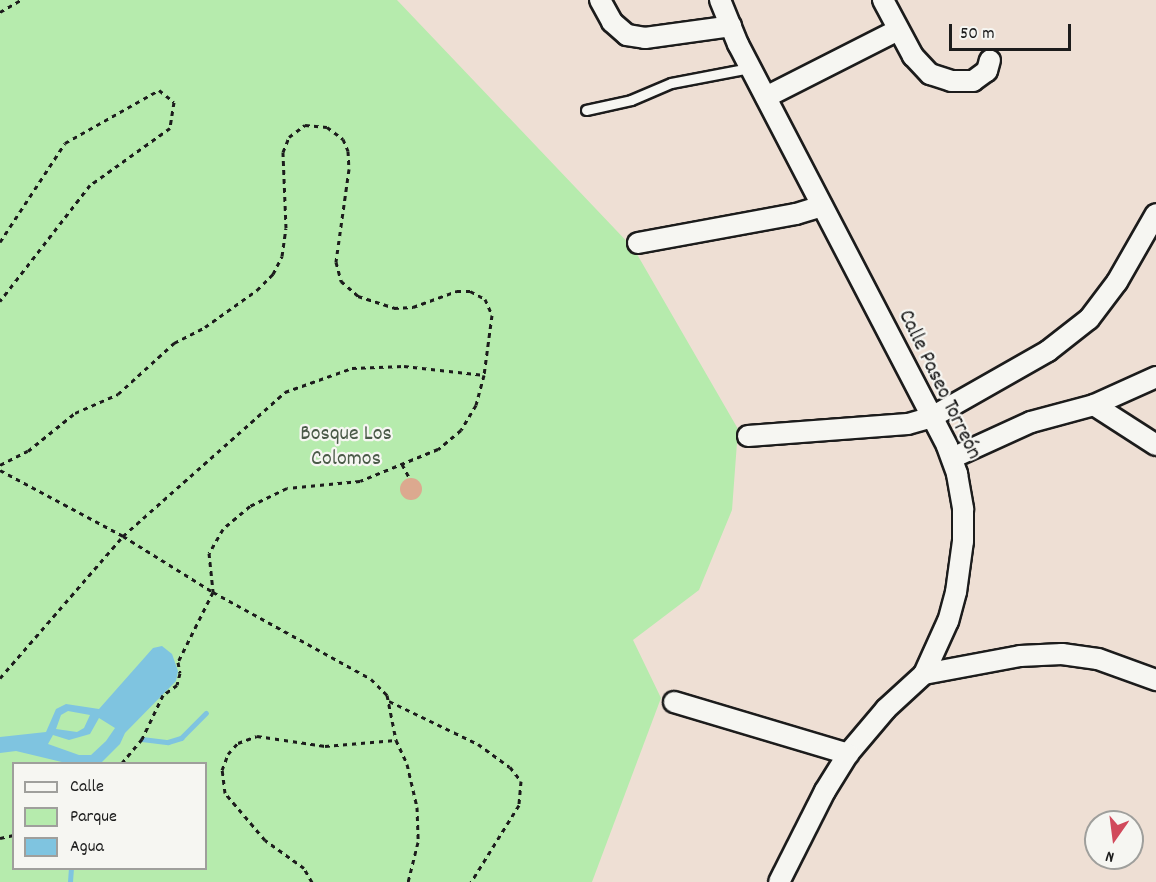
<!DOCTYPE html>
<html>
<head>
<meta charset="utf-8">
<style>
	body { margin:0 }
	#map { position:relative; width:1156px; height:882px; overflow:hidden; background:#eedfd4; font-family:Dekko,sans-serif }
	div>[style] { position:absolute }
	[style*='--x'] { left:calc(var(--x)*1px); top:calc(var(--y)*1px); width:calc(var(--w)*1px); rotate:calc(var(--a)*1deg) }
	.green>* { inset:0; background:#b6ebad }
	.water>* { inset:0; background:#7fc4e0 }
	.stream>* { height:4.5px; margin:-2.25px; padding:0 2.25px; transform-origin:2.25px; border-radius:2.25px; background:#7fc4e0 }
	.building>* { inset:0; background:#dca98f }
	.round { border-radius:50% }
	.path>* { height:3px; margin-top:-1.5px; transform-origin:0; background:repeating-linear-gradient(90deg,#1c1c1c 0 4.5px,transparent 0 9px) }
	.roads { filter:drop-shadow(2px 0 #1c1c1c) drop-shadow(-2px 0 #1c1c1c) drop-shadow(0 2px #1c1c1c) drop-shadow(0 -2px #1c1c1c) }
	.lane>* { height:9px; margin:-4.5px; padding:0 4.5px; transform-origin:4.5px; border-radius:4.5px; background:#f6f6f2 }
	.street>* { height:20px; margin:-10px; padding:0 10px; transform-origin:10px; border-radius:10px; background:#f6f6f2 }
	span { translate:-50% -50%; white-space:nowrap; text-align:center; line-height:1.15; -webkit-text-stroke:4.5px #f6f6f2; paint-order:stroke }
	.street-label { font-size:22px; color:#1c1c1c }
	.park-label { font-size:22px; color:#4a5a48 }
	.legend { position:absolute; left:12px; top:762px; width:195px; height:108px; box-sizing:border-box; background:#f6f6f2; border:2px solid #9f9f9c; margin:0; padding:8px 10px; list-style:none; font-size:18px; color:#1c1c1c }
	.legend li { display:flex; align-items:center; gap:12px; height:30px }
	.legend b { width:30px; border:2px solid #9f9f9c }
	.north { position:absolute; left:1084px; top:810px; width:60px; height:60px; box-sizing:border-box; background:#f6f6f2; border:2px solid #9f9f9c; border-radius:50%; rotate:194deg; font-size:16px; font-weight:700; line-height:24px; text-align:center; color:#1c1c1c }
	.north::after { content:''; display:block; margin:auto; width:21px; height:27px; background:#d1495b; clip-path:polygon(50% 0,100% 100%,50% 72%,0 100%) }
	.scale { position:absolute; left:949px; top:24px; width:122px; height:27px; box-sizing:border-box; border:3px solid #1c1c1c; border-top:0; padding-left:8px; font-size:18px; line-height:21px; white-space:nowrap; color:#1c1c1c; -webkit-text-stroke:4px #f6f6f2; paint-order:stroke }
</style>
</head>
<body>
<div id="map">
	<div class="green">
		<i style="clip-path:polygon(evenodd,0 0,397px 0,634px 249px,738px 429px,732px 510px,699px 590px,633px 640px,661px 698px,592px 882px,0 882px,0 0,14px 764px,206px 764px,206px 868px,14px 868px,14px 764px)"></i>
	</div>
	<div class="water">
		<i style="clip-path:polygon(evenodd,162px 646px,172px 654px,178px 671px,176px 681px,125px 733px,120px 744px,101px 763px,66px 763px,16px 751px,0 753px,0 737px,46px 732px,56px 709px,66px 704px,99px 709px,153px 648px,162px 646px,68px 711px,90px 715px,84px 728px,77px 732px,56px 729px,61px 715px,68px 711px,162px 646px,99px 718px,115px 728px,106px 741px,91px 755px,79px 755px,48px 744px,53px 735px,69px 740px,90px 734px,99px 718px)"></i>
	</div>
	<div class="stream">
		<i style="--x:142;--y:739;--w:26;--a:7"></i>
		<i style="--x:168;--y:742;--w:14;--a:-17"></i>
		<i style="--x:181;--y:738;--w:35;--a:-45"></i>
		<i style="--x:70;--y:882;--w:14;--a:-86"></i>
	</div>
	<div class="building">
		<i class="round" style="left:400px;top:478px;width:22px;height:22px"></i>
	</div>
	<div class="path">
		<i style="--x:0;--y:12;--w:24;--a:-30"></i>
		<i style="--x:0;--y:242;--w:118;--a:-56.7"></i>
		<i style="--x:65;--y:143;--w:108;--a:-29.4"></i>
		<i style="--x:159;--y:90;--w:19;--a:39"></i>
		<i style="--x:174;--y:102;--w:26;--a:99"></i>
		<i style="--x:170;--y:128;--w:98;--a:144.5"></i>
		<i style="--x:90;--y:185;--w:147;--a:127.8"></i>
		<i style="--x:402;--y:464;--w:15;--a:62"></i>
		<i style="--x:0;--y:465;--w:31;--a:-27"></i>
		<i style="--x:28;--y:451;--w:60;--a:-39"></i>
		<i style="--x:75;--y:413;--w:47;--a:-23.8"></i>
		<i style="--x:118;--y:394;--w:76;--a:-42.3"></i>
		<i style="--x:174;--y:343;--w:35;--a:-27"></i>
		<i style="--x:205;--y:327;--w:64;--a:-35.4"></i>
		<i style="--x:257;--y:290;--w:23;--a:-45"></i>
		<i style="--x:273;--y:274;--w:20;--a:-63"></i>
		<i style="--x:282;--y:256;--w:28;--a:-82"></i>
		<i style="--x:286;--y:228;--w:76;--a:-92.3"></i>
		<i style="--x:283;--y:152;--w:16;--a:-68"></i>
		<i style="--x:289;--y:137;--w:20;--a:-37"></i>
		<i style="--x:305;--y:125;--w:22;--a:5"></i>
		<i style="--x:327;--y:127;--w:20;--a:37"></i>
		<i style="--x:343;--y:139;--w:13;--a:67"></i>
		<i style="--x:348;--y:151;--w:18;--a:87"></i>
		<i style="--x:349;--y:169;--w:94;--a:98"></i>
		<i style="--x:336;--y:262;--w:20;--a:75"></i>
		<i style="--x:341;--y:281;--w:23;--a:41"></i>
		<i style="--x:358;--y:296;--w:38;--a:18"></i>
		<i style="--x:394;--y:308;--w:19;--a:-3"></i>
		<i style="--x:413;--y:307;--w:47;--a:-20"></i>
		<i style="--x:457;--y:291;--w:13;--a:0"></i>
		<i style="--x:470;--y:291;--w:17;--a:28"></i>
		<i style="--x:485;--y:299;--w:17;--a:66"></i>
		<i style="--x:492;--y:315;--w:61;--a:97.6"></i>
		<i style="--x:484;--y:375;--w:31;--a:105"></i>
		<i style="--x:476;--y:405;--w:29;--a:121"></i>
		<i style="--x:461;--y:430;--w:30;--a:140"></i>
		<i style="--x:438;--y:449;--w:84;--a:157.7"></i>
		<i style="--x:360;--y:481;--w:73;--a:174.5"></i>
		<i style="--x:287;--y:488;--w:41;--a:154.1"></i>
		<i style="--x:250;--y:506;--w:35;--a:140"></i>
		<i style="--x:223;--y:529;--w:28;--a:120"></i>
		<i style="--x:209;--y:553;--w:39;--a:84"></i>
		<i style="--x:213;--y:592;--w:180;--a:28.8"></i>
		<i style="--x:371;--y:679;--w:23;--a:45"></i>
		<i style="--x:387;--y:695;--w:46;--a:78.7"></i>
		<i style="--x:396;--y:740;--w:26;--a:65"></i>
		<i style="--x:407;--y:764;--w:44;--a:76.9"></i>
		<i style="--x:417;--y:807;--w:35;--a:88"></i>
		<i style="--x:418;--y:842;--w:41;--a:104"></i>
		<i style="--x:0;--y:470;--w:140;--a:28.2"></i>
		<i style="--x:123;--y:536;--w:106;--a:31.9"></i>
		<i style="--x:213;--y:592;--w:78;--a:116.6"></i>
		<i style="--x:178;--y:662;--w:11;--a:80"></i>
		<i style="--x:180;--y:673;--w:12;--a:104"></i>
		<i style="--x:177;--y:685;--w:17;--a:144"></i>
		<i style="--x:163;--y:695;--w:49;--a:115.5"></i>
		<i style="--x:142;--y:739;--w:33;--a:130"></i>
		<i style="--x:0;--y:678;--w:188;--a:-49.1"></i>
		<i style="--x:123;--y:536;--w:217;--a:-41.6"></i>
		<i style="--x:285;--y:392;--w:71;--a:-19.7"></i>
		<i style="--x:352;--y:368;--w:52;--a:-2.2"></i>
		<i style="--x:404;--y:366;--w:81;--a:6.4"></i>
		<i style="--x:389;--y:701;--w:99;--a:25.8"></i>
		<i style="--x:478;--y:744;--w:39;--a:36"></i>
		<i style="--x:510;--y:767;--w:18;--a:52"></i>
		<i style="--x:521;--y:781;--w:24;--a:95"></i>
		<i style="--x:519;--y:805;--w:91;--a:121.9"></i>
		<i style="--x:0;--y:838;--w:14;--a:-12"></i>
		<i style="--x:312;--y:882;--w:16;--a:-120"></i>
		<i style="--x:304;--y:868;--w:48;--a:-144.3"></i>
		<i style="--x:265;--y:840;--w:62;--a:-130.4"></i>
		<i style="--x:225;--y:793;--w:23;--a:-97"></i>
		<i style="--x:222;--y:770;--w:17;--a:-69"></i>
		<i style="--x:228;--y:754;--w:15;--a:-48"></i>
		<i style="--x:238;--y:743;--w:20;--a:-20"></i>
		<i style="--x:257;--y:736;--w:69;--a:8.4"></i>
		<i style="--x:325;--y:746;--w:71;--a:-4.8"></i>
	</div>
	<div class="roads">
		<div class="lane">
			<i style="--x:586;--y:110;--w:46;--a:-12.5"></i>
			<i style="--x:631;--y:100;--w:43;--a:-23"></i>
			<i style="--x:671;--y:83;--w:80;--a:-10.8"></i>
		</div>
		<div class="street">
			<i style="--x:600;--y:0;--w:25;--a:61"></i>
			<i style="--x:612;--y:22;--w:20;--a:41"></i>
			<i style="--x:627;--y:35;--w:18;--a:9"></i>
			<i style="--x:645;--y:38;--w:87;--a:-7.9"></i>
			<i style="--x:720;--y:0;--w:48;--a:67.8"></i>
			<i style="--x:738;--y:44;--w:453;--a:62.5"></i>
			<i style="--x:947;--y:446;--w:30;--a:70"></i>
			<i style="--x:957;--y:474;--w:36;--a:80"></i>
			<i style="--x:963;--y:509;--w:32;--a:90"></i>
			<i style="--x:963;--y:541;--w:51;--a:97.8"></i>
			<i style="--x:956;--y:592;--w:30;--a:105"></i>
			<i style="--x:948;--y:621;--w:58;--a:114.4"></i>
			<i style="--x:924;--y:674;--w:52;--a:137.4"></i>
			<i style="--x:886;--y:709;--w:59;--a:130.2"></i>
			<i style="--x:848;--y:754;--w:44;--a:121.9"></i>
			<i style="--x:825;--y:791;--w:102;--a:116.8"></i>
			<i style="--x:883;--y:0;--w:64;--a:61.8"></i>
			<i style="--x:913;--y:56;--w:25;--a:47"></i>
			<i style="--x:930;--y:74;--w:22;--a:18"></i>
			<i style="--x:951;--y:81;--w:22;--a:0"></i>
			<i style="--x:973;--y:81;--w:17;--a:-36"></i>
			<i style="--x:987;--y:71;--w:11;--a:-75"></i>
			<i style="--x:766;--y:97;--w:148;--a:-26.9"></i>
			<i style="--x:638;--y:243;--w:161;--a:-10.4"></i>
			<i style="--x:796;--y:214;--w:27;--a:-17"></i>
			<i style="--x:1094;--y:405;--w:74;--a:32.8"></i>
			<i style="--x:748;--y:436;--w:160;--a:-4.3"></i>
			<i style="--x:908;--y:424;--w:25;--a:-16"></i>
			<i style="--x:932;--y:417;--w:133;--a:-29.6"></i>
			<i style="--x:1048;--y:351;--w:52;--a:-38"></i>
			<i style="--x:1089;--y:319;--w:46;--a:-52.9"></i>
			<i style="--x:1117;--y:282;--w:78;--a:-60.2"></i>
			<i style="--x:952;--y:458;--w:87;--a:-24.5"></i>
			<i style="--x:1031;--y:422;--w:65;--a:-15.1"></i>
			<i style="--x:1094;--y:405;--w:68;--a:-24.3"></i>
			<i style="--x:924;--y:674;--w:98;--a:-10.6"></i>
			<i style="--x:1020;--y:656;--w:42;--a:-2.7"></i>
			<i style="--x:1062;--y:654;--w:36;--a:8"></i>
			<i style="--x:1098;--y:659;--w:62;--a:19.9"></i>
			<i style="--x:674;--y:702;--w:182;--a:16.6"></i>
		</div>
	</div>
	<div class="street-label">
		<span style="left:939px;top:385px;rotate:64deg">Calle Paseo Torreón</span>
	</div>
	<div class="park-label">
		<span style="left:346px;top:447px">Bosque Los<br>Colomos</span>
	</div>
	<ul class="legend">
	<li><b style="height:8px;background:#f6f6f2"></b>Calle</li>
	<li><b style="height:16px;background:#b6ebad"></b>Parque</li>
	<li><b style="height:16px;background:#7fc4e0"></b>Agua</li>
	</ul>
	<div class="north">N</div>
	<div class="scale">50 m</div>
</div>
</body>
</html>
